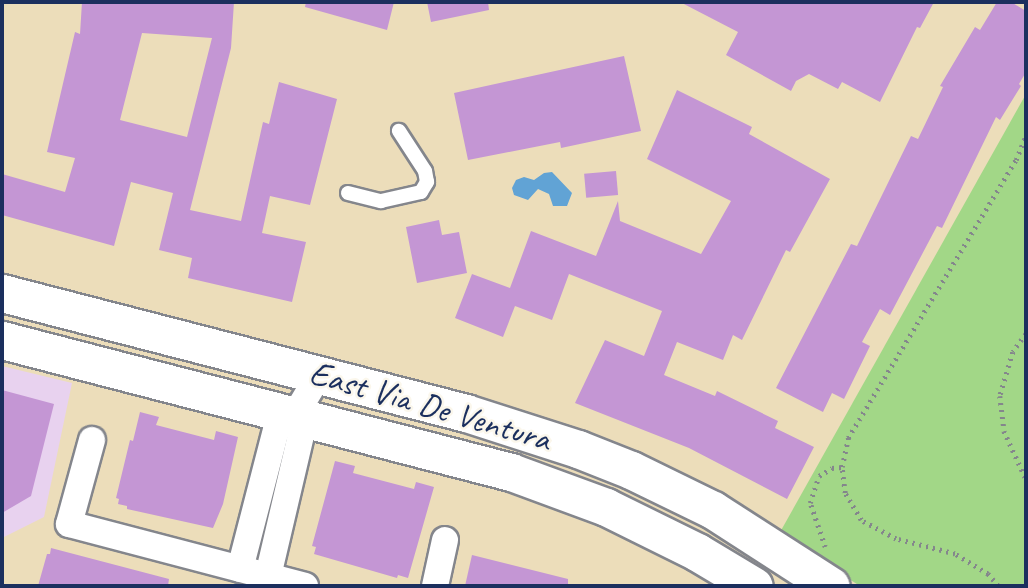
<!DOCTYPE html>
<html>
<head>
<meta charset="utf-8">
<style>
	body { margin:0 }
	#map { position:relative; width:1028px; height:588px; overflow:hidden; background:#ecddba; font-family:Caveat,sans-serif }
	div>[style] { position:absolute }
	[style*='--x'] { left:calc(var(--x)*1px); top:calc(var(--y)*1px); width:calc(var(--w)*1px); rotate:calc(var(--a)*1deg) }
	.built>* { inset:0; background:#e8d2ef }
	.green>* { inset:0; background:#a2d787 }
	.water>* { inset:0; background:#61a3d5 }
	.building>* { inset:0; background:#c496d4; transform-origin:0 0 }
	.path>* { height:4.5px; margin-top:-2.25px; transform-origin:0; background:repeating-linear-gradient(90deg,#84868c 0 2px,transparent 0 7px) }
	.roads { filter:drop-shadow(2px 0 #84868c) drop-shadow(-2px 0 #84868c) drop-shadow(0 2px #84868c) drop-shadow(0 -2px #84868c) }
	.service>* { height:14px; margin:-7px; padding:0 7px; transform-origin:7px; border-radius:7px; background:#fff }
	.minor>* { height:26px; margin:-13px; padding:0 13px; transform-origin:13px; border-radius:13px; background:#fff }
	.secondary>* { height:37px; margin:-18.5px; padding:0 18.5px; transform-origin:18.5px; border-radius:18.5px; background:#fff }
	span { translate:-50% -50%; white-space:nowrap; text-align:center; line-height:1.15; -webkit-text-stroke:5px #fbf7ec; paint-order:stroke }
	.street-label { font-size:35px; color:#1b2f5e }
	.frame { position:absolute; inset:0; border:4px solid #1b2f5e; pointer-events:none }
</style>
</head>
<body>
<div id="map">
	<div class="built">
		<i style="clip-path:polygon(2px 366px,72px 383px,44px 517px,2px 538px)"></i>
	</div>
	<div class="green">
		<i style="clip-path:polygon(1026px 94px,1026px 586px,860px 586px,779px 534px)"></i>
	</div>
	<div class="water">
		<i style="clip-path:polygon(552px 172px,572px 193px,567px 206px,553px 206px,549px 194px,538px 189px,528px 200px,514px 195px,512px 188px,516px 180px,524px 177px,534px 180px,544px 173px)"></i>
	</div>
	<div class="building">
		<i style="clip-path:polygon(evenodd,82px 2px,234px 2px,231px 48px,190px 210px,241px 221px,263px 122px,269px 124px,279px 82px,337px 99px,310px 205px,270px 196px,262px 233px,306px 242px,292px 302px,188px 278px,192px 258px,159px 250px,173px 193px,131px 182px,114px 246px,2px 215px,2px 174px,65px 192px,75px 158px,47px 152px,75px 32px,80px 34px,82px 2px,142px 33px,212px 38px,187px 137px,120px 120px,142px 33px)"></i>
		<i style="clip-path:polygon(306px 2px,394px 2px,387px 30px,305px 7px)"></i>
		<i style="clip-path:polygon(427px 2px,488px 2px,489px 10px,431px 22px)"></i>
		<i style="clip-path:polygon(680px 2px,934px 2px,920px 28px,917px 27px,880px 102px,842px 82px,838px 89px,809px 74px,796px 81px,791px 91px,726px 55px,738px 32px)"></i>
		<i style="clip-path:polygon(997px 2px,1011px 2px,1026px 11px,1026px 72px,1019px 84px,1021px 86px,1000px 120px,996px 117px,942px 228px,937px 226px,890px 315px,880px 309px,862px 342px,870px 346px,844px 399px,832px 393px,823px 412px,776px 388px,851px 244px,857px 246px,911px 136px,918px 139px,943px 87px,940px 86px,975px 27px,980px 30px)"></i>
		<i style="clip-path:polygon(624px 56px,641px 131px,561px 148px,560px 142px,468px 160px,454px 93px)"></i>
		<i style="clip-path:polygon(677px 90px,752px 127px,749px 134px,830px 179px,790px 252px,786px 250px,742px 340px,733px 335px,723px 360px,677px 342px,664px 375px,715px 396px,717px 391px,778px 421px,775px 428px,814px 447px,787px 499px,689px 448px,575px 403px,605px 340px,644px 356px,662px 311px,569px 274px,552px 320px,515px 306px,503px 337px,455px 318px,472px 274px,510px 288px,531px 231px,596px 256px,618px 201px,620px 221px,701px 254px,731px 201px,647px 159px)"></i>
		<i style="left:616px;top:171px;width:24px;height:32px;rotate:85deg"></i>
		<i style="clip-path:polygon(439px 220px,442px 235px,459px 232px,467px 273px,417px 283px,406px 227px)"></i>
		<i style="clip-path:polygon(2px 390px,54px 404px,31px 496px,2px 513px)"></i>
		<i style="clip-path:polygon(140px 412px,159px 417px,156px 425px,214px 440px,216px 431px,238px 437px,223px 504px,213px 528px,127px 509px,127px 506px,118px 504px,119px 499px,116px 498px,130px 440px,133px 441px)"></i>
		<i style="clip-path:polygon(335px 461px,355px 466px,353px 473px,414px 489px,416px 482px,434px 487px,408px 578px,398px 575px,397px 578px,314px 554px,316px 547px,312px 546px)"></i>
		<i style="clip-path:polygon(51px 548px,169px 579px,168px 586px,38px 586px,47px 554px,50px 554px)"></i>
		<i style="clip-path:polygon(472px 555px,568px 579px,568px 586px,465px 586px)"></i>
	</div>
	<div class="path">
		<i style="--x:1026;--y:334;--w:22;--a:126"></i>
		<i style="--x:1013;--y:352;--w:46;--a:106.5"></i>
		<i style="--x:1000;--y:396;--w:35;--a:83"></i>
		<i style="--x:1004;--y:431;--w:53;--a:65.4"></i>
		<i style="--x:825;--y:547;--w:46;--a:-108.8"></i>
		<i style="--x:810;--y:503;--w:28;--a:-72"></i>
		<i style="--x:819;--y:476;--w:15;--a:-32"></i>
		<i style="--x:832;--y:468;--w:10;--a:-6"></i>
		<i style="--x:998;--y:586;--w:16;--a:-130"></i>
		<i style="--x:988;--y:574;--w:39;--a:-149"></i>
		<i style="--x:955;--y:554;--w:61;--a:-165.7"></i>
		<i style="--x:896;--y:539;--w:40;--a:-152"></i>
		<i style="--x:861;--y:520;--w:31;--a:-121"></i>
		<i style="--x:845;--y:493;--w:26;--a:-97"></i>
		<i style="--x:842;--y:467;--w:30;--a:-78"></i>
		<i style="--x:848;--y:438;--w:325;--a:-58.9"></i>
		<i style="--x:1016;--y:160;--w:27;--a:-68"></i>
	</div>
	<div class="roads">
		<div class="service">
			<i style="--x:348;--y:193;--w:34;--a:14"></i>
			<i style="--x:381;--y:201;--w:41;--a:-12.7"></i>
			<i style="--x:421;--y:192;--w:12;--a:-59"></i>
			<i style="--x:427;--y:182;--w:11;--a:-100"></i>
			<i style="--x:425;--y:171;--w:48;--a:-123"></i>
		</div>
		<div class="minor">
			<i style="--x:92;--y:440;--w:87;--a:105.3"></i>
			<i style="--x:69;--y:524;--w:244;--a:14.7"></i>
			<i style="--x:240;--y:569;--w:144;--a:-75.5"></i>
			<i style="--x:276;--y:430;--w:24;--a:-38"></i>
			<i style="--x:295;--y:415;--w:47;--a:-59"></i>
			<i style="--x:268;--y:576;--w:145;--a:-76.8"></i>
			<i style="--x:301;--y:435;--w:21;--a:-107"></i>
			<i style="--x:435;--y:586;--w:47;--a:-77.7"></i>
		</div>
		<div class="secondary">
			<i style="--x:2;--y:293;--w:479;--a:14.5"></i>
			<i style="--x:466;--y:413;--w:118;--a:17.8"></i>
			<i style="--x:578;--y:449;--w:57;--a:21.6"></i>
			<i style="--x:631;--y:470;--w:91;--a:26"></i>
			<i style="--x:713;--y:510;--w:140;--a:32.8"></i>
			<i style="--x:2;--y:340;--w:526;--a:14.54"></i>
			<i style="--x:511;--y:472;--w:101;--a:20.2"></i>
			<i style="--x:606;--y:507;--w:102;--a:26.3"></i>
			<i style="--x:697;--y:552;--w:66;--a:30.8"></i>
		</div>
	</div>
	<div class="street-label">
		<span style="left:430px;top:406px;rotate:16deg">East Via De Ventura</span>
	</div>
	<div class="frame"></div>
</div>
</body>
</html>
